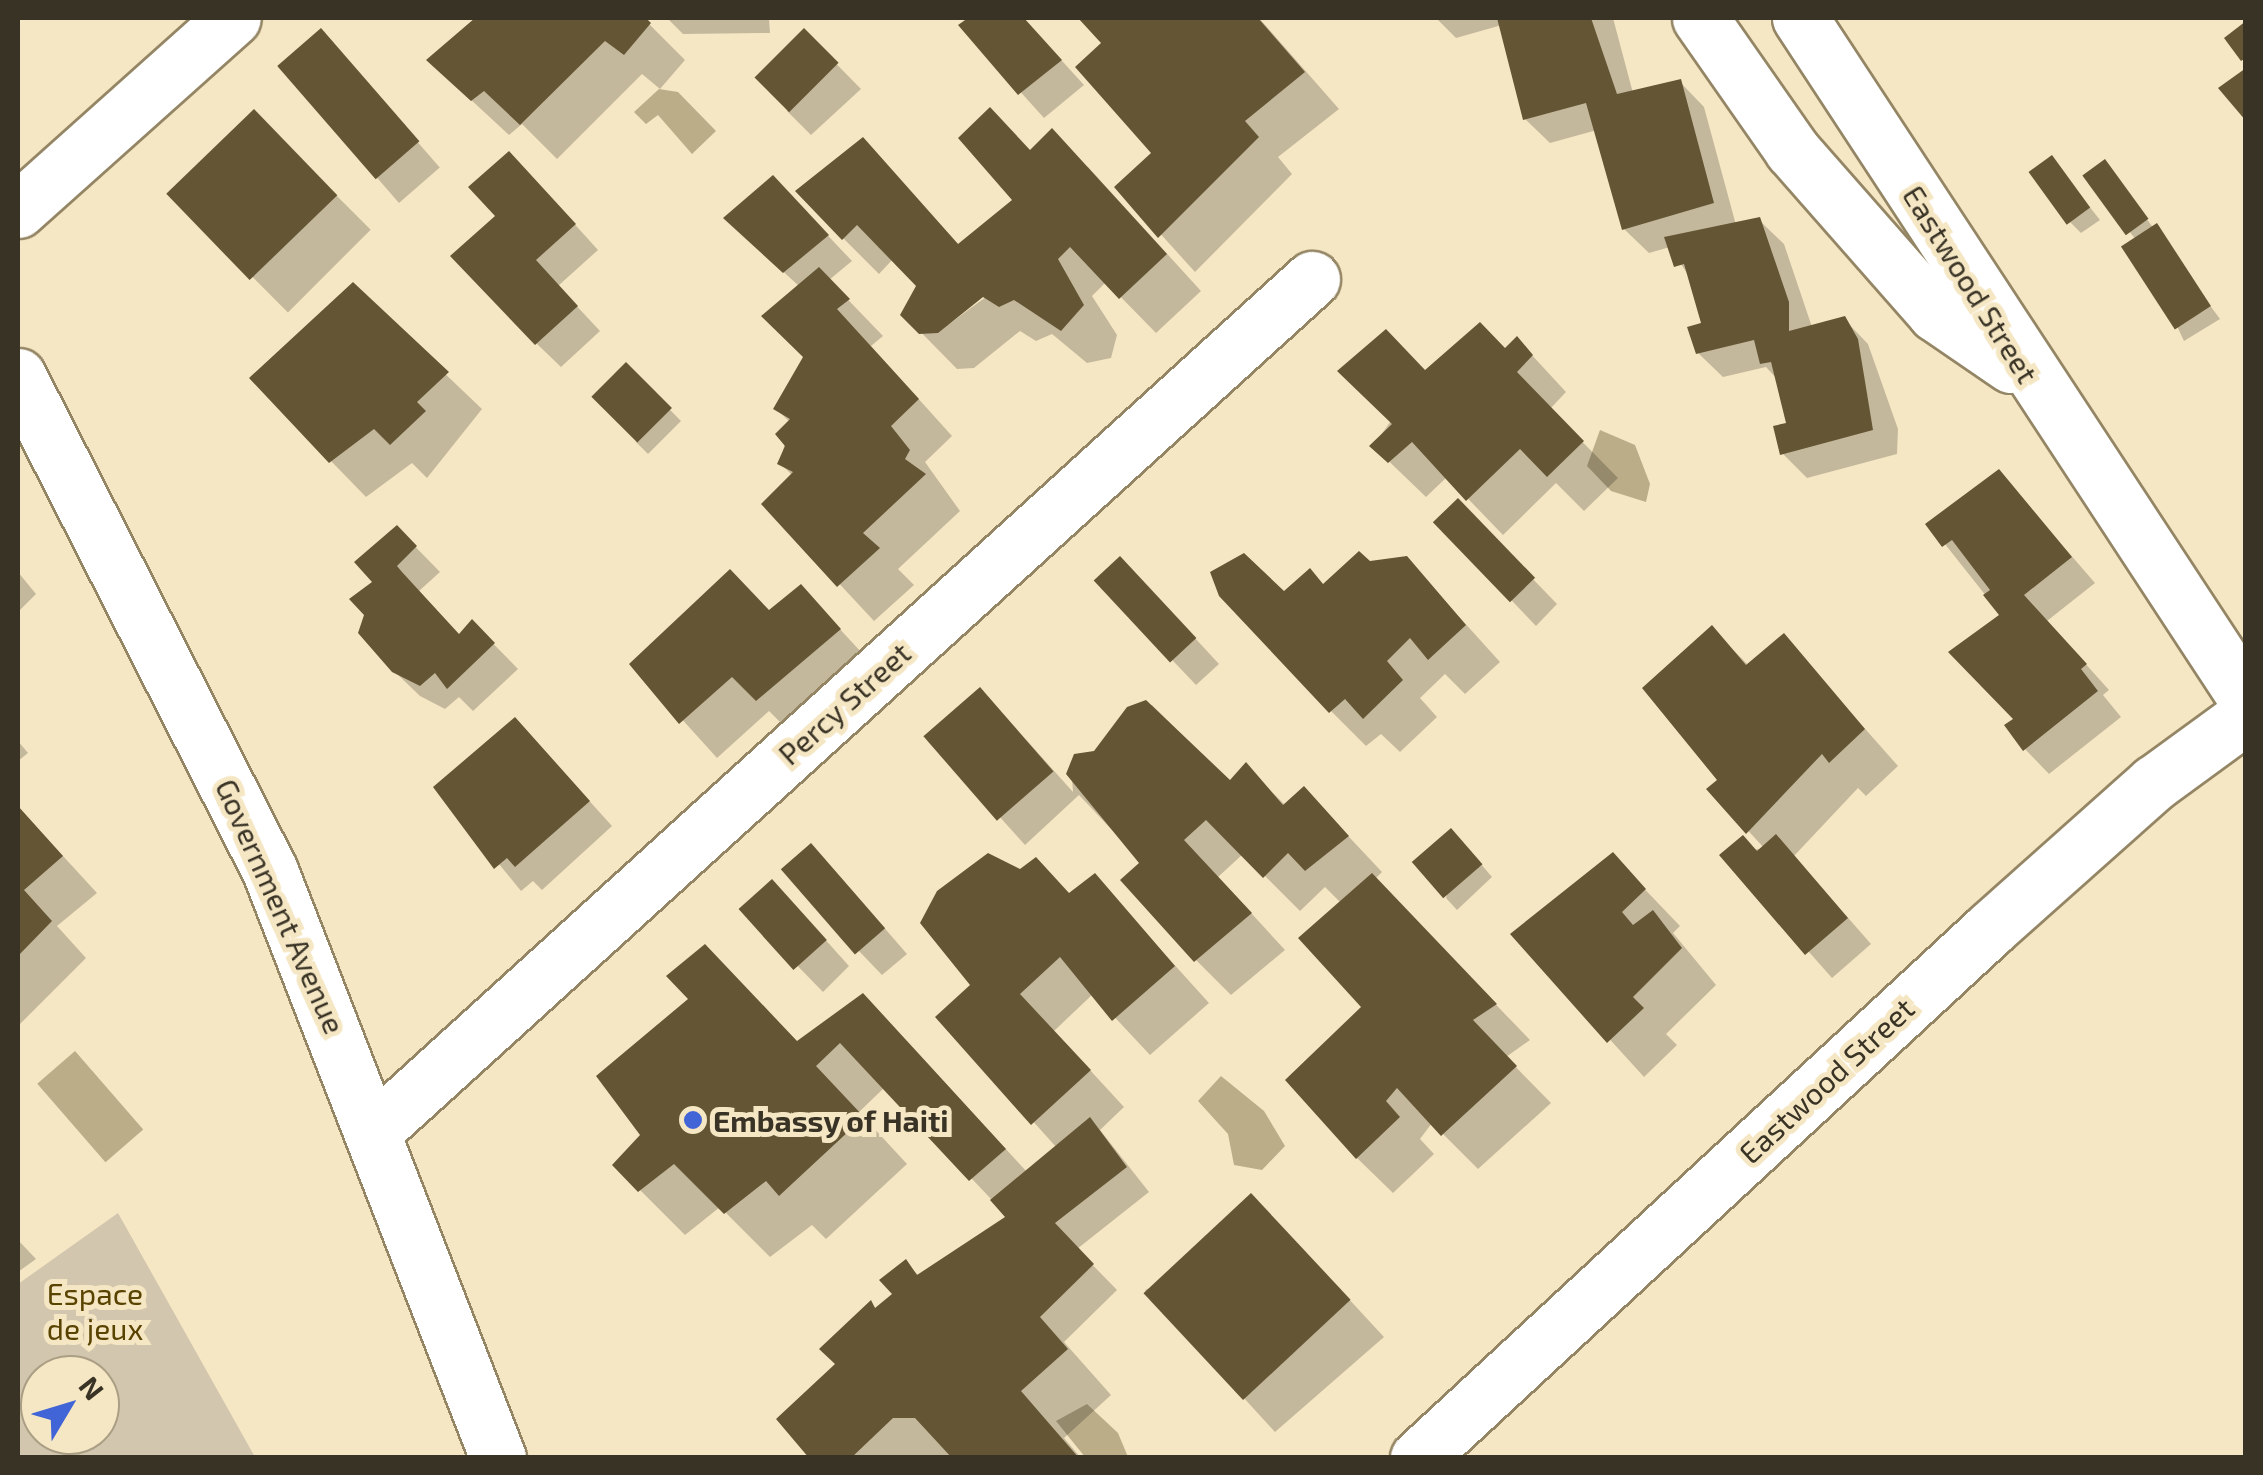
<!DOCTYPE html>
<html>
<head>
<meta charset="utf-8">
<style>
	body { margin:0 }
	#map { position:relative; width:2263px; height:1475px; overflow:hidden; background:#f6e7c4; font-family:"Exo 2",sans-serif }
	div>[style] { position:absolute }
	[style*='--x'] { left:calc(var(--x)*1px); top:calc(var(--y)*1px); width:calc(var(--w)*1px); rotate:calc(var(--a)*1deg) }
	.green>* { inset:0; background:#d2c7ae }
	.water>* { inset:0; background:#bcad89; transform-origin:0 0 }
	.shadow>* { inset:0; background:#0003; transform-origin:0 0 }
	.building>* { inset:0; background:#645635; transform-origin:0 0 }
	.roads { filter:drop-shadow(2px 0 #948665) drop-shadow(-2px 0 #948665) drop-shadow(0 2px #948665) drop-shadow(0 -2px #948665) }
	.minor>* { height:55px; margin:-27.5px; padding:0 27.5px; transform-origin:27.5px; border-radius:27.5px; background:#fff }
	.dots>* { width:28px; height:28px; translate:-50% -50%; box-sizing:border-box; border:5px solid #f6e7c4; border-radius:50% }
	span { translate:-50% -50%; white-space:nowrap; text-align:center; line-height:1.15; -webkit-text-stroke:10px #f6e7c4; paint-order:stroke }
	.street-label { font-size:30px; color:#393326 }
	.poi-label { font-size:30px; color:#393326; font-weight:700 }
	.left { translate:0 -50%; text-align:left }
	.park-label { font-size:30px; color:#594300 }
	.frame { position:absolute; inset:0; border:20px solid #393326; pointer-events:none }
	.north { position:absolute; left:20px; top:1355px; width:100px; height:100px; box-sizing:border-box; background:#f6e7c4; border:2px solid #aa9f85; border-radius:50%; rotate:52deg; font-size:28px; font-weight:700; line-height:40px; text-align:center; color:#393326 }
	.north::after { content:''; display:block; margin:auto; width:35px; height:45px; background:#4164d6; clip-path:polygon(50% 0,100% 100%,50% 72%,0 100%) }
</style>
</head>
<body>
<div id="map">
	<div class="green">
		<i style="clip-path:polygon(evenodd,118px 1213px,255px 1457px,18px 1457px,18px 1284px,118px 1213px,40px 1375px,100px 1375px,100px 1435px,40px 1435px,40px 1375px)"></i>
	</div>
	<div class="water">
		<i style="clip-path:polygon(659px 89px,678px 92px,716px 131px,692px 154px,658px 115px,646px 124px,634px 112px)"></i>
		<i style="clip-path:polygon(1600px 430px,1635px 445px,1650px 484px,1646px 502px,1611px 491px,1587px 466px)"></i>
		<i style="left:75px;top:1051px;width:104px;height:50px;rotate:49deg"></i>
		<i style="clip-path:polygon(1221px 1076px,1264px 1111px,1285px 1146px,1262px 1170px,1234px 1165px,1228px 1134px,1198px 1101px)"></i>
		<i style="clip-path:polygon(1087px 1404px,1118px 1433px,1128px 1457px,1085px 1457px,1056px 1421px)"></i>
	</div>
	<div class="shadow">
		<i style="clip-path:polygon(479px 18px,643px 18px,685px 60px,660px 89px,642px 74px,557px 159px,522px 124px,509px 135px,429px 61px)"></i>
		<i style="clip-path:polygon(667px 18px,769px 18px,770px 33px,683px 34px)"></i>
		<i style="clip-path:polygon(972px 18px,1023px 18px,1084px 85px,1044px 118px,961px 26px)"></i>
		<i style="clip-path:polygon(1081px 18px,1259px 18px,1339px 109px,1278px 157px,1292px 174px,1195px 272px,1118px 187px,1154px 153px,1104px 43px)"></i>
		<i style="clip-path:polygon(1436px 18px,1613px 18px,1633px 93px,1680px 82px,1704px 107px,1736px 225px,1759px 220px,1784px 244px,1812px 327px,1844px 319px,1868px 344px,1898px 429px,1897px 454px,1807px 478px,1783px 454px,1789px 425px,1777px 379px,1766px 367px,1723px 377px,1698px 353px,1704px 325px,1692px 281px,1670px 247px,1649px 253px,1624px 229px,1597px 130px,1550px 143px,1525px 119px,1502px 25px,1456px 38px)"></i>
		<i style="left:321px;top:31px;width:181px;height:54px;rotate:49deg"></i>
		<i style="clip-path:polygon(804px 31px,861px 89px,811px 135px,787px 111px)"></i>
		<i style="left:254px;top:113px;width:165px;height:117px;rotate:45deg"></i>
		<i style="clip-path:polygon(evenodd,863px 141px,960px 246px,1016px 200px,1031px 152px,1088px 167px,1201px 291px,1156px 333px,1106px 282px,1092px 296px,1117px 335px,1111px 358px,1087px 363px,1052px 334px,1036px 341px,1020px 331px,974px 368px,957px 369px,903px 314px,919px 285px,893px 259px,879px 274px,843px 238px,863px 141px,991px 287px,994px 291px,949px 324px,949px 320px,991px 287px)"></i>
		<i style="clip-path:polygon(2051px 158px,2100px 220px,2081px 233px,2069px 221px)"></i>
		<i style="clip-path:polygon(2105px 162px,2220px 319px,2184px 341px,2136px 240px,2086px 176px)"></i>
		<i style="clip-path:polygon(533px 178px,598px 250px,558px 286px,600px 331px,561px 367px,536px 343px,498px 216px)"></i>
		<i style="clip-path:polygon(797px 203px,852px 261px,829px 280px,883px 336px,871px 346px,952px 436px,925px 462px,960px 511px,898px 569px,914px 585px,874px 621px,765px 504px,793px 476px,780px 463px,790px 422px,776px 409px,806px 357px,800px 287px,751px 242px)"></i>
		<i style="clip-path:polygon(353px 286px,482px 409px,427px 478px,412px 463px,366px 497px,331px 461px)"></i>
		<i style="clip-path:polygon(1517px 339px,1566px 392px,1550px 409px,1618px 478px,1584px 511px,1556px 483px,1503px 535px,1447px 477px,1426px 497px,1373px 446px,1426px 372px,1506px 351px)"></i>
		<i style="clip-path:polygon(626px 365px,681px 421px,648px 454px,636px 442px)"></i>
		<i style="clip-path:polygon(1999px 472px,2095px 583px,2047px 621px,2109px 690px,2103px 695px,2121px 717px,2049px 774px,2025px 749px,2002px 616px,1929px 524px)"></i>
		<i style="clip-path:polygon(1436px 521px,1482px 526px,1557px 604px,1536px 626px)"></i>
		<i style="clip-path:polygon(397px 528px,440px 572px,419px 591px,460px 637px,473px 623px,518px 669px,473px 711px,459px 697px,445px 709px,420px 696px,394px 671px,375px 582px)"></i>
		<i style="clip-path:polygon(1406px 558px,1500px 662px,1465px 694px,1445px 674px,1420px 698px,1437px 717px,1400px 752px,1381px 734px,1366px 746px,1331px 711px,1284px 595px,1310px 571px,1325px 586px)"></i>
		<i style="clip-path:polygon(18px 572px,36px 594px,18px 612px)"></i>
		<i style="clip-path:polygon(1099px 583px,1145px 584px,1219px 664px,1196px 685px)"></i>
		<i style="clip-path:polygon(801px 587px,874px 666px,793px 735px,769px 711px,717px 758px,632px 664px,770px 613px)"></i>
		<i style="clip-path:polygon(1712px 628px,1749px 666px,1783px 636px,1898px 766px,1866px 796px,1858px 788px,1794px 856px,1871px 944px,1832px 978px,1723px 855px,1764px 848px,1710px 789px,1720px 780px)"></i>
		<i style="clip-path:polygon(1152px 705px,1230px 783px,1246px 766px,1286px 806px,1304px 789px,1382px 872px,1375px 879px,1530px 1040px,1506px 1057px,1551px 1103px,1478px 1169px,1432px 1123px,1420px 1139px,1434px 1154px,1393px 1193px,1357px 1158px,1365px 1007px,1341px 903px,1325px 887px,1300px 911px,1243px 854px,1218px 877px,1285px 950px,1231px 995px,1196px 960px,1143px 863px,1079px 795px,1025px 845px,927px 736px,1004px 715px,1073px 792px,1071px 765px,1096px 753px,1134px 706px)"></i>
		<i style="clip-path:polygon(18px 741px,28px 753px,18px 761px)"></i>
		<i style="clip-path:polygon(539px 745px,612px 826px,542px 890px,533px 881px,521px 891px,437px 788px)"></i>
		<i style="clip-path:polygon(18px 807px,97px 893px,57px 926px,86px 958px,18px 1026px)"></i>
		<i style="clip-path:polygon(1463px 843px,1492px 877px,1457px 910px,1446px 898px)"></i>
		<i style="clip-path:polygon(1612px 855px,1680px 926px,1673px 933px,1716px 985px,1666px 1034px,1677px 1045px,1644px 1077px,1514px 934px)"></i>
		<i style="clip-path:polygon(835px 871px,907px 954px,882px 975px,858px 950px)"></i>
		<i style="clip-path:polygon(1095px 877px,1209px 1003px,1150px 1055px,1093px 994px,1054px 1031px,1124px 1107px,1100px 1130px,1149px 1192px,1077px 1249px,1117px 1290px,1064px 1342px,1111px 1395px,1064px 1438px,1081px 1458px,812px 1458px,838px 1365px,871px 1303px,877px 1310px,896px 1294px,906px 1262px,919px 1276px,1009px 1218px,885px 1087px,859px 1112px,907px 1164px,826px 1239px,812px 1225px,770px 1257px,720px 1207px,685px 1235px,615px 1165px,798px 1043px,907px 1041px,1027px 1172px,1057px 1148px,939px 1017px)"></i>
		<i style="clip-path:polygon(740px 907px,796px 907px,849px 966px,823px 992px)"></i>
		<i style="clip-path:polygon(1286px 1231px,1384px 1337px,1275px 1432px,1145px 1290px)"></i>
		<i style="clip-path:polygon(18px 1240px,36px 1259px,18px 1272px)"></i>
	</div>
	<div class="building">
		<i style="clip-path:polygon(475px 18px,646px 18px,651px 23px,624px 55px,605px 41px,520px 125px,484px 91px,471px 101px,426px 60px)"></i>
		<i style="clip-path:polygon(968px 18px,1024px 18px,1062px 60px,1018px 95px,958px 25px)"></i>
		<i style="clip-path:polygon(1078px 18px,1258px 18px,1305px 72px,1245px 121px,1259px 137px,1158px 238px,1114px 187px,1151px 153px,1075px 67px,1101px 43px)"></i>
		<i style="clip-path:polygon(1497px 18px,1591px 18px,1617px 94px,1681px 79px,1714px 203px,1622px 230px,1586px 103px,1523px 120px)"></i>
		<i style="clip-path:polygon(2246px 21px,2246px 58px,2241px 61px,2224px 38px)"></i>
		<i style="left:321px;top:28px;width:150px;height:58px;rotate:49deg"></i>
		<i style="left:804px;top:28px;width:49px;height:70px;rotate:45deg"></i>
		<i style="clip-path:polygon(2246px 68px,2246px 121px,2218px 88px)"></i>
		<i style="clip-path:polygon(990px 107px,1030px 150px,1052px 128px,1167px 254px,1119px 299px,1070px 247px,1058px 259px,1084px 305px,1061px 331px,1014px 300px,999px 307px,983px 297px,938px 333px,919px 334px,900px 315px,916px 286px,857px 225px,842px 240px,795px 191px,863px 137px,958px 244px,1012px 200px,958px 138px)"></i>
		<i style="left:254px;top:109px;width:120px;height:122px;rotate:46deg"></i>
		<i style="clip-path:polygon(509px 151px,576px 224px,536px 260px,578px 306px,535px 345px,450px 256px,495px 216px,468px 187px)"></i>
		<i style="left:2052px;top:155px;width:65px;height:29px;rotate:54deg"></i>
		<i style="left:2105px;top:159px;width:74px;height:28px;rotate:54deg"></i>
		<i style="clip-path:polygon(773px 175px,829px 235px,783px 273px,723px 218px)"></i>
		<i style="clip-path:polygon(1760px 217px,1789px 302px,1789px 331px,1845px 316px,1858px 339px,1873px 430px,1780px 455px,1773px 426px,1786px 423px,1771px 362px,1760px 364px,1754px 340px,1696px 354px,1687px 327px,1701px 323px,1684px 264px,1674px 267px,1664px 237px)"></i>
		<i style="left:2157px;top:223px;width:99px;height:43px;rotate:57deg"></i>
		<i style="clip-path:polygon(819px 267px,850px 299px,837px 309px,919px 399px,891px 426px,910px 450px,905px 459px,926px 474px,863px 533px,880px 548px,837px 587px,761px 504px,793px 472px,777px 464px,785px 446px,775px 434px,790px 419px,773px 409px,803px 357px,761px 316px)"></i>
		<i style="clip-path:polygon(353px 282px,449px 372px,417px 402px,426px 411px,390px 445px,374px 429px,329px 463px,249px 378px)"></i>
		<i style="clip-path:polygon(1480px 322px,1505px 348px,1517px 336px,1533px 355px,1517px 372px,1584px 441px,1547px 477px,1520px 449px,1466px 501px,1412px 442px,1388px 463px,1369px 446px,1392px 424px,1337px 371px,1386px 329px,1425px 370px)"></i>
		<i style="left:626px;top:362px;width:65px;height:49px;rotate:45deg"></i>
		<i style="clip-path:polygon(1999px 469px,2072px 557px,2024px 595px,2087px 664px,2081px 669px,2098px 691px,2023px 751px,2004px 725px,2013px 719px,1948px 652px,1999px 615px,1983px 595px,1990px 590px,1952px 540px,1942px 547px,1925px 524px)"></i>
		<i style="left:1458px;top:498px;width:111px;height:35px;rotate:46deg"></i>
		<i style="clip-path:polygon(397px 525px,417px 546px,397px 566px,402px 572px,459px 634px,472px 619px,495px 643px,447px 689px,435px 673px,420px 686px,392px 672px,358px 633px,364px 615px,349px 599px,372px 582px,354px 562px)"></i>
		<i style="clip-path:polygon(1359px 551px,1370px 561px,1407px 556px,1466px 625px,1428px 660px,1410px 638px,1387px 661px,1403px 680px,1363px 719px,1345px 699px,1329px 713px,1219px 596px,1210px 572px,1244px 553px,1284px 591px,1310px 568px,1323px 584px)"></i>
		<i style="left:1120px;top:556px;width:112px;height:36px;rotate:47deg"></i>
		<i style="clip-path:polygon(730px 569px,769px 610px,801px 584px,841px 629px,756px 701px,732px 677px,679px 724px,629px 664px)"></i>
		<i style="clip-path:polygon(1712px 625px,1746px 665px,1784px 633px,1865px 729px,1829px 763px,1822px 754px,1746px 834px,1706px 789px,1717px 780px,1642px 688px)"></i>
		<i style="left:980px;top:687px;width:112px;height:75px;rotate:49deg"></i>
		<i style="clip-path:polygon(1146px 700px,1230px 780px,1246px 762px,1283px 805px,1304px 786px,1349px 836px,1305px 871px,1288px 853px,1263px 878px,1206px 820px,1184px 840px,1252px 913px,1194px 962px,1120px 880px,1139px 863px,1066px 774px,1074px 754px,1094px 751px,1127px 707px)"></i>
		<i style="clip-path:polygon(515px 717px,590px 801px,515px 867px,507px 858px,494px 869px,433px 787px)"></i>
		<i style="clip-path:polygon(18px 806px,63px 856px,24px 890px,52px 921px,18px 956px)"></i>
		<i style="left:1451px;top:828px;width:48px;height:52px;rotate:49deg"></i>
		<i style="clip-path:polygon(1776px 834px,1848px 918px,1805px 955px,1719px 855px,1743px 835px,1757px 851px)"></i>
		<i style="left:811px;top:843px;width:113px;height:40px;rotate:49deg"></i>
		<i style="clip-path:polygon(1613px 852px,1646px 889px,1622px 912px,1633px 925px,1653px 910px,1682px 948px,1633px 997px,1644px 1008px,1607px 1043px,1510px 934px)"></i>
		<i style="clip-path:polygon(988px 853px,1020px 869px,1036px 857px,1069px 893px,1095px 873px,1175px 966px,1112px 1021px,1060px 957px,1020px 994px,1091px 1070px,1031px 1125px,935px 1017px,970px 985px,920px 923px,937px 891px)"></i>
		<i style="clip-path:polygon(1372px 873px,1497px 1004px,1473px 1020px,1517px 1066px,1441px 1136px,1397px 1088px,1386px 1101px,1400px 1117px,1356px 1159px,1285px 1080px,1361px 1007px,1298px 938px)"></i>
		<i style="left:772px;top:879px;width:82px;height:45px;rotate:48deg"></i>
		<i style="clip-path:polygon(705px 944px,797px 1041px,863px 993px,1006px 1149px,969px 1181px,840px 1043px,816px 1066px,864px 1117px,779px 1196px,766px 1181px,724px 1214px,674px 1164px,638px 1192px,612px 1165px,640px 1135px,596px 1076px,688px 999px,666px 976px)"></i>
		<i style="clip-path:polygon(1090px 1117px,1127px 1167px,1055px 1223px,1094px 1264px,1040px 1317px,1068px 1349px,1021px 1391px,1079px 1458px,952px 1458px,915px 1418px,893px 1418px,851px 1458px,809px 1458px,776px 1419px,835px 1364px,819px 1349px,871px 1300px,875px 1308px,892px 1294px,879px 1280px,906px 1259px,917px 1275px,1005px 1217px,990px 1200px)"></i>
		<i style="left:1251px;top:1193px;width:146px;height:147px;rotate:47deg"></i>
	</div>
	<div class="roads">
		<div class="minor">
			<i style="--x:1700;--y:18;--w:161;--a:55.1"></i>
			<i style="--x:1792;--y:150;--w:217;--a:48.7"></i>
			<i style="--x:1935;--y:313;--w:92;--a:34.4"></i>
			<i style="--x:1800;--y:18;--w:813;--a:56.74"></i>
			<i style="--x:18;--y:210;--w:288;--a:-41.8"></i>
			<i style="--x:18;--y:376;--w:555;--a:63.02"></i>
			<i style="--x:270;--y:871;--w:630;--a:68.77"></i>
			<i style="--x:377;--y:1128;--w:1263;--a:-42.24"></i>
			<i style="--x:1418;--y:1458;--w:779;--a:-42.76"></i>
			<i style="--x:1990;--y:929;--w:220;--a:-41.7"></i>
			<i style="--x:2154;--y:783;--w:114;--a:-36.1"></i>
		</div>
	</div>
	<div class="dots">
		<i style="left:693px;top:1120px;background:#4164d6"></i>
	</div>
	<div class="street-label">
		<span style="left:1971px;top:284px;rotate:58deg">Eastwood Street</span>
		<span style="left:844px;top:703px;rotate:-42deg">Percy Street</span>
		<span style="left:281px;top:906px;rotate:66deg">Government Avenue</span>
		<span style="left:1826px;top:1080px;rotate:-43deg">Eastwood Street</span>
	</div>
	<div class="poi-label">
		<span class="left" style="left:713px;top:1120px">Embassy of Haiti</span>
	</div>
	<div class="park-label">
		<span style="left:95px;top:1310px">Espace<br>de jeux</span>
	</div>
	<div class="frame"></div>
	<div class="north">N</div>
</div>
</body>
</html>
